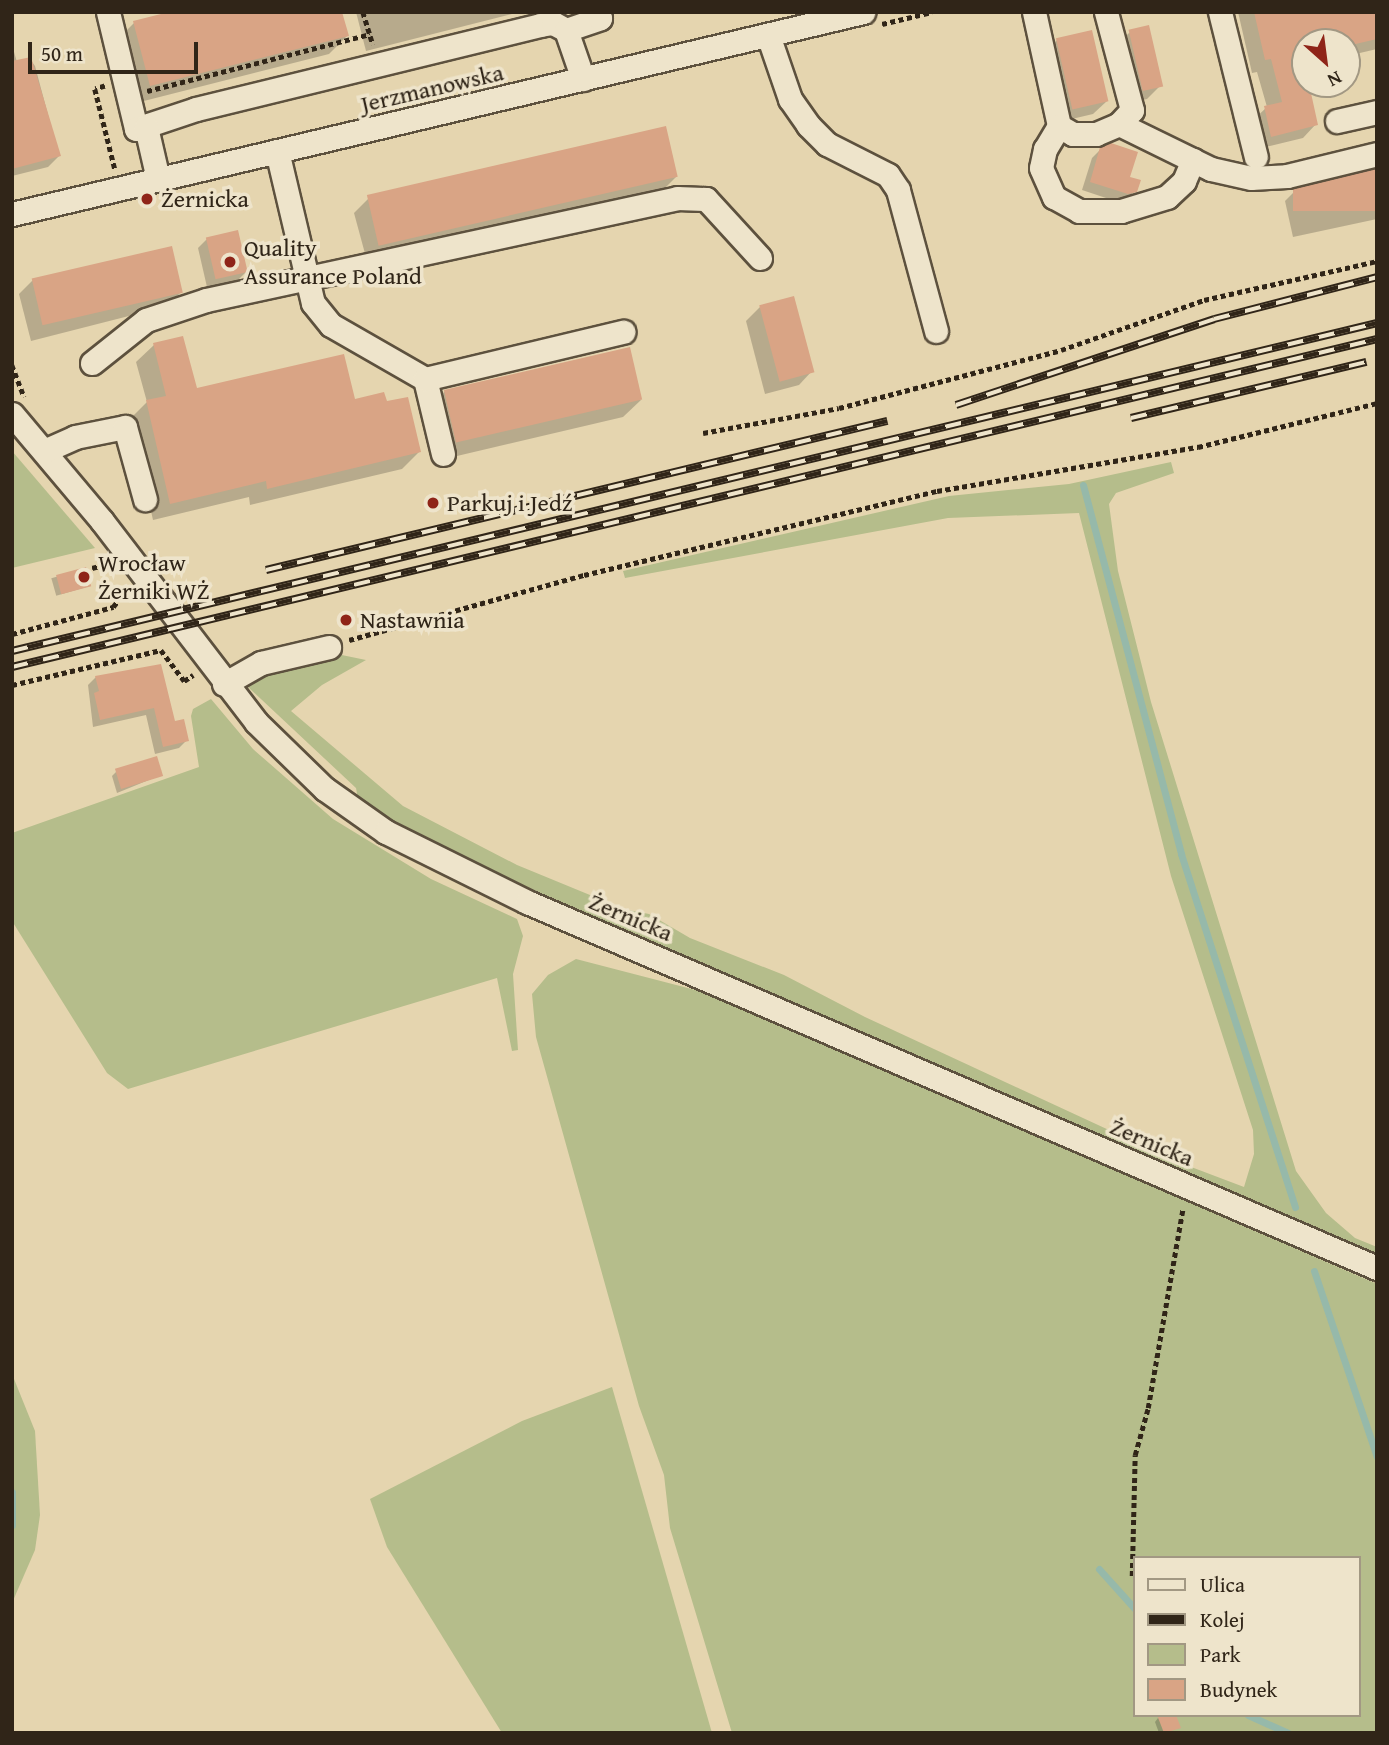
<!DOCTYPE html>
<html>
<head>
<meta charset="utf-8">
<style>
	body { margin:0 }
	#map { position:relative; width:1389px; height:1745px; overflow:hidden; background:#e5d5af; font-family:"Gentium Book Plus",serif }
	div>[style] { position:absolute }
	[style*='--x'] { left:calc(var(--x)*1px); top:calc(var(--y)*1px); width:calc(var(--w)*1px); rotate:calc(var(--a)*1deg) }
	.green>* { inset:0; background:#b5bd8b }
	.shadow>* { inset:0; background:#0003; transform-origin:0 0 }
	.stream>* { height:7px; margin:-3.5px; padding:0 3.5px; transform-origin:3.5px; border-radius:3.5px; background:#96b9aa }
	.building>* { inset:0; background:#d9a485; transform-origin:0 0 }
	.path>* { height:4.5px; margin-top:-2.25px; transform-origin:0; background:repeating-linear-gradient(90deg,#302518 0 5px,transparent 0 8.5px) }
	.roads { filter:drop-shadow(2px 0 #5d513e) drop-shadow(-2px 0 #5d513e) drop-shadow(0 2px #5d513e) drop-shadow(0 -2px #5d513e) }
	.minor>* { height:23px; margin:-11.5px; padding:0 11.5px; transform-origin:11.5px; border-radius:11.5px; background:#eee4cb }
	.rail>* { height:8px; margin-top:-4px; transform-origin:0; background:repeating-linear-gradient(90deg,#eee4cb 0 16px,#302518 0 32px); box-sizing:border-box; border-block:2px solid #302518 }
	.dots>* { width:19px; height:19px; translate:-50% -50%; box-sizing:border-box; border:4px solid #eee4cb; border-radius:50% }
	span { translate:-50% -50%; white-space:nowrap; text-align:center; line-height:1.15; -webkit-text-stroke:7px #eee4cb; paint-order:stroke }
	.street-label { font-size:24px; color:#302518 }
	.poi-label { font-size:24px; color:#302518 }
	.left { translate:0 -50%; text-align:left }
	.frame { position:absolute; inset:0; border:14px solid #302518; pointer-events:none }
	.legend { position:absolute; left:1133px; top:1556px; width:228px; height:161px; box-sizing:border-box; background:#eee4cb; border:2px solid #a29883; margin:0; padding:9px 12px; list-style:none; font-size:21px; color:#302518 }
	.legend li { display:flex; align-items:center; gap:14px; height:35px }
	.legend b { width:35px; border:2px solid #a29883 }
	.north { position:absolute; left:1291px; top:28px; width:70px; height:70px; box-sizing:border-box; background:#eee4cb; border:2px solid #a29883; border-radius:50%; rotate:152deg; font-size:19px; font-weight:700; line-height:28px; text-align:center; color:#302518 }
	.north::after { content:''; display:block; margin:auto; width:24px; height:32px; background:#8f2418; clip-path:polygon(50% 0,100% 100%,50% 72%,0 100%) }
	.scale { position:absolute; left:28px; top:42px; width:170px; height:32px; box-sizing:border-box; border:4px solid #302518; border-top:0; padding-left:9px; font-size:21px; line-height:24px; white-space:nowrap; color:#302518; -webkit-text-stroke:5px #eee4cb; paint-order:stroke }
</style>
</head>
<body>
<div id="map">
	<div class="green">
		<i style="clip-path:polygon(12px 451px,95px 548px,12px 568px)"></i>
		<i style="clip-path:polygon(1171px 462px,1174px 473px,1116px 493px,1109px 504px,1118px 571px,1151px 702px,1296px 1171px,1326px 1213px,1355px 1238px,1377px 1247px,1377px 1256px,504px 878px,393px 823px,358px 799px,356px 788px,247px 686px,255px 675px,332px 653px,366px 660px,322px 685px,291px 711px,403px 806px,517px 865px,624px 909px,649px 914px,690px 938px,784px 975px,865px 1017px,1178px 1162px,1244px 1187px,1254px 1154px,1253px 1130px,1171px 876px,1079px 513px,948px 518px,625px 578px,623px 571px,949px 496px,1069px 484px)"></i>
		<i style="clip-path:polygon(211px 699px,253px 749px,333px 819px,431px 879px,517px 919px,523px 936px,513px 974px,518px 1050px,512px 1051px,497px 978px,128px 1089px,107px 1073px,12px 921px,12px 833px,199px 767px,191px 716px,193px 709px)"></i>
		<i style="clip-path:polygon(evenodd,576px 959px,707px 993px,1377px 1284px,1377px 1733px,732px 1733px,670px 1528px,664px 1475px,639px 1406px,536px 1037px,532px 994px,548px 975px,576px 959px,1135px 1558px,1359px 1558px,1359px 1715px,1135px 1715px,1135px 1558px)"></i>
		<i style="clip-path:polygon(12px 1374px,35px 1431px,40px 1515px,35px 1550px,12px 1603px)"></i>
		<i style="clip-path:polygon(612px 1387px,712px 1733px,502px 1733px,387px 1547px,370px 1499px,522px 1421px)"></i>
	</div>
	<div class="shadow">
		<i style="clip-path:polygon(356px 12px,520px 12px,366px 51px)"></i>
		<i style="clip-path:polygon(1238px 12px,1377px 12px,1377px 49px,1347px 56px,1347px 42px,1305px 42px,1305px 84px,1316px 124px,1303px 138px,1257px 149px,1251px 122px,1267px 107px,1257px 72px,1252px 73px)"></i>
		<i style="clip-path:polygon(134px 23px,347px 36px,329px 54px,132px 104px,116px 41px)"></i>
		<i style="clip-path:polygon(1130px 32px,1161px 85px,1147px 99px,1129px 103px,1116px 46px)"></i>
		<i style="clip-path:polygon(1057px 40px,1107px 101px,1093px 114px,1059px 122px,1043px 54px)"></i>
		<i style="clip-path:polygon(12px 45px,17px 62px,30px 59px,35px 66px,59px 156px,48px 167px,12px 176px)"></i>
		<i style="clip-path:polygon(1101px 149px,1135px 191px,1126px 199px,1118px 202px,1082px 190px,1092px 158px)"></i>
		<i style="clip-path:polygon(676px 177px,662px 191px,367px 261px,354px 213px,368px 199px)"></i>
		<i style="clip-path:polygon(1377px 181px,1377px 219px,1293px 237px,1285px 201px,1296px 190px)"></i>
		<i style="clip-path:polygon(207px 239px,246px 272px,237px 281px,207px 287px,198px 248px)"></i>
		<i style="clip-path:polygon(33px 280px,181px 292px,168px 306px,31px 341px,19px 294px)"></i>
		<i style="clip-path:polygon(760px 307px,812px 371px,799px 385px,765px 394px,746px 321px)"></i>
		<i style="clip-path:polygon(154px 345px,195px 391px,385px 403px,419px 452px,402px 469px,250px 505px,249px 497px,153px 520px,130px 419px,147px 402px,136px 362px)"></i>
		<i style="clip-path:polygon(445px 391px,641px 400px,623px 417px,440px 460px,428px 409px)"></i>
		<i style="left:84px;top:569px;width:18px;height:34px;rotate:74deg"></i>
		<i style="clip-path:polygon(160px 666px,173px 723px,187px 740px,179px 748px,155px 754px,146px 715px,93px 727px,88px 685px,96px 677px)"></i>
		<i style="clip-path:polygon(116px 772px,161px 775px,117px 793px,112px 776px)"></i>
		<i style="clip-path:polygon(1158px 1718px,1179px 1728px,1159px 1733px,1155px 1722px)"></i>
	</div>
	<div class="stream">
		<i style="--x:1083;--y:485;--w:382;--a:75.1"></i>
		<i style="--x:1181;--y:854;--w:371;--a:72.1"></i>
		<i style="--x:1314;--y:1271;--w:196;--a:71.3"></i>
		<i style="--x:12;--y:1492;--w:33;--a:90"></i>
		<i style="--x:1099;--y:1569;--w:54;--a:48"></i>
		<i style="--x:1248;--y:1715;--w:44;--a:24.2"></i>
	</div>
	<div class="building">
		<i style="clip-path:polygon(169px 12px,342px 12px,349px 36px,150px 86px,133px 21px)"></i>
		<i style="clip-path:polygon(1254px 12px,1377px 12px,1377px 39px,1347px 46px,1347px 42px,1305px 42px,1305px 84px,1309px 84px,1318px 125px,1271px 137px,1264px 106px,1282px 102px,1271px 59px,1265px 60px)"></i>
		<i style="left:1149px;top:25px;width:63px;height:21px;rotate:77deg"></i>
		<i style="left:1092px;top:30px;width:73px;height:37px;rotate:77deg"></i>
		<i style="clip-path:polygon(31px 57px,61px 156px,12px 169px,12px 61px)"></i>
		<i style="left:666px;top:126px;width:52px;height:307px;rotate:77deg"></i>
		<i style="clip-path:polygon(1111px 143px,1138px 152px,1130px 177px,1141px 180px,1137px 192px,1128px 194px,1090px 182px,1100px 147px)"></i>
		<i style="left:1377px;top:169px;width:42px;height:84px;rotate:90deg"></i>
		<i style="left:238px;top:230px;width:43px;height:33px;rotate:77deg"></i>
		<i style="left:172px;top:246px;width:48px;height:144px;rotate:77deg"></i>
		<i style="left:794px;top:296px;width:79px;height:36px;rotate:75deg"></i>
		<i style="clip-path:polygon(183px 336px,197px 388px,344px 354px,355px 399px,384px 392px,387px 401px,408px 397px,421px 452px,267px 489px,266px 481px,170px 504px,146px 400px,166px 396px,153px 343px)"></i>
		<i style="left:630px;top:347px;width:54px;height:191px;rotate:77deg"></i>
		<i style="left:86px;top:567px;width:20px;height:31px;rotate:75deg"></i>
		<i style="clip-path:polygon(161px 664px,175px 721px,184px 719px,189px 741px,163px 747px,154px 708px,100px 720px,94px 693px,99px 691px,95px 676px)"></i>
		<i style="left:157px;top:756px;width:21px;height:44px;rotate:73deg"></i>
		<i style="clip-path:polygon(1157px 1715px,1176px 1715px,1181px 1728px,1164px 1733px)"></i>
	</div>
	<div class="path">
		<i style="--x:363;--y:12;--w:34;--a:73"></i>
		<i style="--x:882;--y:24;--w:51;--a:-13.5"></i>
		<i style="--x:105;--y:86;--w:10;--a:163"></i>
		<i style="--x:95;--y:89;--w:82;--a:76"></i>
		<i style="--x:147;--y:91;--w:230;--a:-14.3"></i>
		<i style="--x:12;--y:365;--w:34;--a:69"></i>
		<i style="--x:703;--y:433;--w:138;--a:-10.4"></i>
		<i style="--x:839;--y:408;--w:229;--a:-14.6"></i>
		<i style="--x:1061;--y:350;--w:151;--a:-19.3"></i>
		<i style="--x:1204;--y:300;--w:177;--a:-12.7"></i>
		<i style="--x:92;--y:568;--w:16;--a:-15"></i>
		<i style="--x:12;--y:634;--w:105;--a:-15"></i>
		<i style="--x:113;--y:607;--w:23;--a:-52"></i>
		<i style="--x:349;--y:640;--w:244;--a:-15.5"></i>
		<i style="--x:584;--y:575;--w:363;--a:-13.4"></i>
		<i style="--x:937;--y:491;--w:265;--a:-9.6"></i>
		<i style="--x:1198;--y:447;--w:184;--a:-13.8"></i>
		<i style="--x:12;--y:685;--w:153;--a:-13.2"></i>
		<i style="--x:161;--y:650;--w:39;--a:53"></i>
		<i style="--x:184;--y:681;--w:11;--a:-34"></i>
		<i style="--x:1132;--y:1576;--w:121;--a:-88.6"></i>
		<i style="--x:1135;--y:1455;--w:49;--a:-74.5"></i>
		<i style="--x:1148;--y:1408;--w:203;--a:-80.1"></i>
	</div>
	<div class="roads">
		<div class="minor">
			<i style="--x:108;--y:12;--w:120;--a:76.5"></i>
			<i style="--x:136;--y:129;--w:63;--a:-18.4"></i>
			<i style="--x:196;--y:109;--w:354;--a:-13.7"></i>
			<i style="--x:540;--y:25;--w:13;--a:-9"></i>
			<i style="--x:553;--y:23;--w:15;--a:28"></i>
			<i style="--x:566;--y:30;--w:52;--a:70.9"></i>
			<i style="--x:1034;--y:12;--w:117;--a:77.6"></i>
			<i style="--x:1059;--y:126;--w:16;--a:30"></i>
			<i style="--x:1073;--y:134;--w:23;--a:0"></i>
			<i style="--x:1096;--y:134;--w:25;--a:-23"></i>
			<i style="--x:1119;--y:124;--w:19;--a:-47"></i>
			<i style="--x:1132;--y:110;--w:101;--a:-104.9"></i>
			<i style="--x:1220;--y:12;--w:149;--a:76.1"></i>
			<i style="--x:566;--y:30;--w:36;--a:-19"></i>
			<i style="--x:600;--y:18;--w:6;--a:-108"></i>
			<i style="--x:768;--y:35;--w:68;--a:71"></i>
			<i style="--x:790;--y:99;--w:32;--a:55"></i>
			<i style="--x:808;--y:125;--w:27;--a:45"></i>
			<i style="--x:827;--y:144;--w:68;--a:26.9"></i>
			<i style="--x:888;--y:175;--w:18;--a:56"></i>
			<i style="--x:898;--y:190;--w:146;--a:74.9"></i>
			<i style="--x:1337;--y:121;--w:41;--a:-12.7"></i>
			<i style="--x:1119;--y:124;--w:102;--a:26.1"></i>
			<i style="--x:1211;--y:169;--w:41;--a:12.7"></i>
			<i style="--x:1251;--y:178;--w:36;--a:-3"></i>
			<i style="--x:1287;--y:176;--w:93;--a:-13.7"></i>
			<i style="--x:1059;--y:126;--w:27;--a:121"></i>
			<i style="--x:1045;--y:149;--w:19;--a:102"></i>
			<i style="--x:1041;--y:168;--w:32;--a:66"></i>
			<i style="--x:1054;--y:197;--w:29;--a:29"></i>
			<i style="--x:1079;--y:211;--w:42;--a:0"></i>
			<i style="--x:1121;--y:211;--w:48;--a:-16.9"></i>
			<i style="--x:1167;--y:197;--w:23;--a:-43"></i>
			<i style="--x:1184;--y:181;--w:23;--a:-67"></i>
			<i style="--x:146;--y:127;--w:53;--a:77"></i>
			<i style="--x:277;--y:151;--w:156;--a:76.7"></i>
			<i style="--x:313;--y:303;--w:28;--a:51"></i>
			<i style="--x:331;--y:325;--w:108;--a:29.9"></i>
			<i style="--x:425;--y:379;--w:77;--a:76.5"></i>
			<i style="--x:12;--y:214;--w:875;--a:-13.35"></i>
			<i style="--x:92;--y:363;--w:69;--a:-38.5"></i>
			<i style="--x:146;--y:320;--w:63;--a:-18.4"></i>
			<i style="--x:206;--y:300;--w:482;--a:-12.2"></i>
			<i style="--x:677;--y:198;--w:29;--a:2"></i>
			<i style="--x:706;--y:199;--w:80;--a:47.5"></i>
			<i style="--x:425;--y:379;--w:204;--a:-13.4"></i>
			<i style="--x:12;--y:414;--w:140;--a:49.9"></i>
			<i style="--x:102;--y:521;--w:253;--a:52.5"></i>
			<i style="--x:256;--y:722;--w:96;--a:44.2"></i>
			<i style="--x:325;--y:789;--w:75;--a:35.2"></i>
			<i style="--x:386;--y:832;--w:157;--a:26.4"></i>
			<i style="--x:527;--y:902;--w:925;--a:23.3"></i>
			<i style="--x:44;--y:451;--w:34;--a:-24"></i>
			<i style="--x:75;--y:437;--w:51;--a:-11.3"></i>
			<i style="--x:125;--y:427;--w:75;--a:74.5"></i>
			<i style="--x:224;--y:684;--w:43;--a:-29.6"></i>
			<i style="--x:261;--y:663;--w:70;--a:-13.2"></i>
		</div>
	</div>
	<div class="rail">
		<i style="--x:956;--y:405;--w:272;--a:-18.4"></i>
		<i style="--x:1214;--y:319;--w:168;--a:-14.4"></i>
		<i style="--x:1131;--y:418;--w:242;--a:-13.4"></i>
		<i style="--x:266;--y:570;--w:639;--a:-13.49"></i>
		<i style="--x:12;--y:651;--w:1404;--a:-13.51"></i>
		<i style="--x:12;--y:667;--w:1404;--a:-13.51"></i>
	</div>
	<div class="dots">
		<i style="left:147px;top:199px;background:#8f2418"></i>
		<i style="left:230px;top:262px;background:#8f2418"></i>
		<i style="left:433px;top:503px;background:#8f2418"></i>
		<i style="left:84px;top:577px;background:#8f2418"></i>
		<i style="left:346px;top:620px;background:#8f2418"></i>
	</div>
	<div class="street-label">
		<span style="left:432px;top:88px;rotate:-13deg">Jerzmanowska</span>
		<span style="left:631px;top:917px;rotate:23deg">Żernicka</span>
		<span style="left:1152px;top:1142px;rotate:23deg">Żernicka</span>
	</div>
	<div class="poi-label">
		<span class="left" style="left:161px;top:199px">Żernicka</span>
		<span class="left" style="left:244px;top:262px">Quality<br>Assurance Poland</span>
		<span class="left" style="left:447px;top:503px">Parkuj i Jedź</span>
		<span class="left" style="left:98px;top:577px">Wrocław<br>Żerniki WŻ</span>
		<span class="left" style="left:360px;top:620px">Nastawnia</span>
	</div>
	<div class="frame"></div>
	<ul class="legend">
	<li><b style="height:9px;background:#eee4cb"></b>Ulica</li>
	<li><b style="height:9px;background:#302518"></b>Kolej</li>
	<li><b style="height:19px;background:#b5bd8b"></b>Park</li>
	<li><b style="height:19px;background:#d9a485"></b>Budynek</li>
	</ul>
	<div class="north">N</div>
	<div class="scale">50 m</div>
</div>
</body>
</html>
